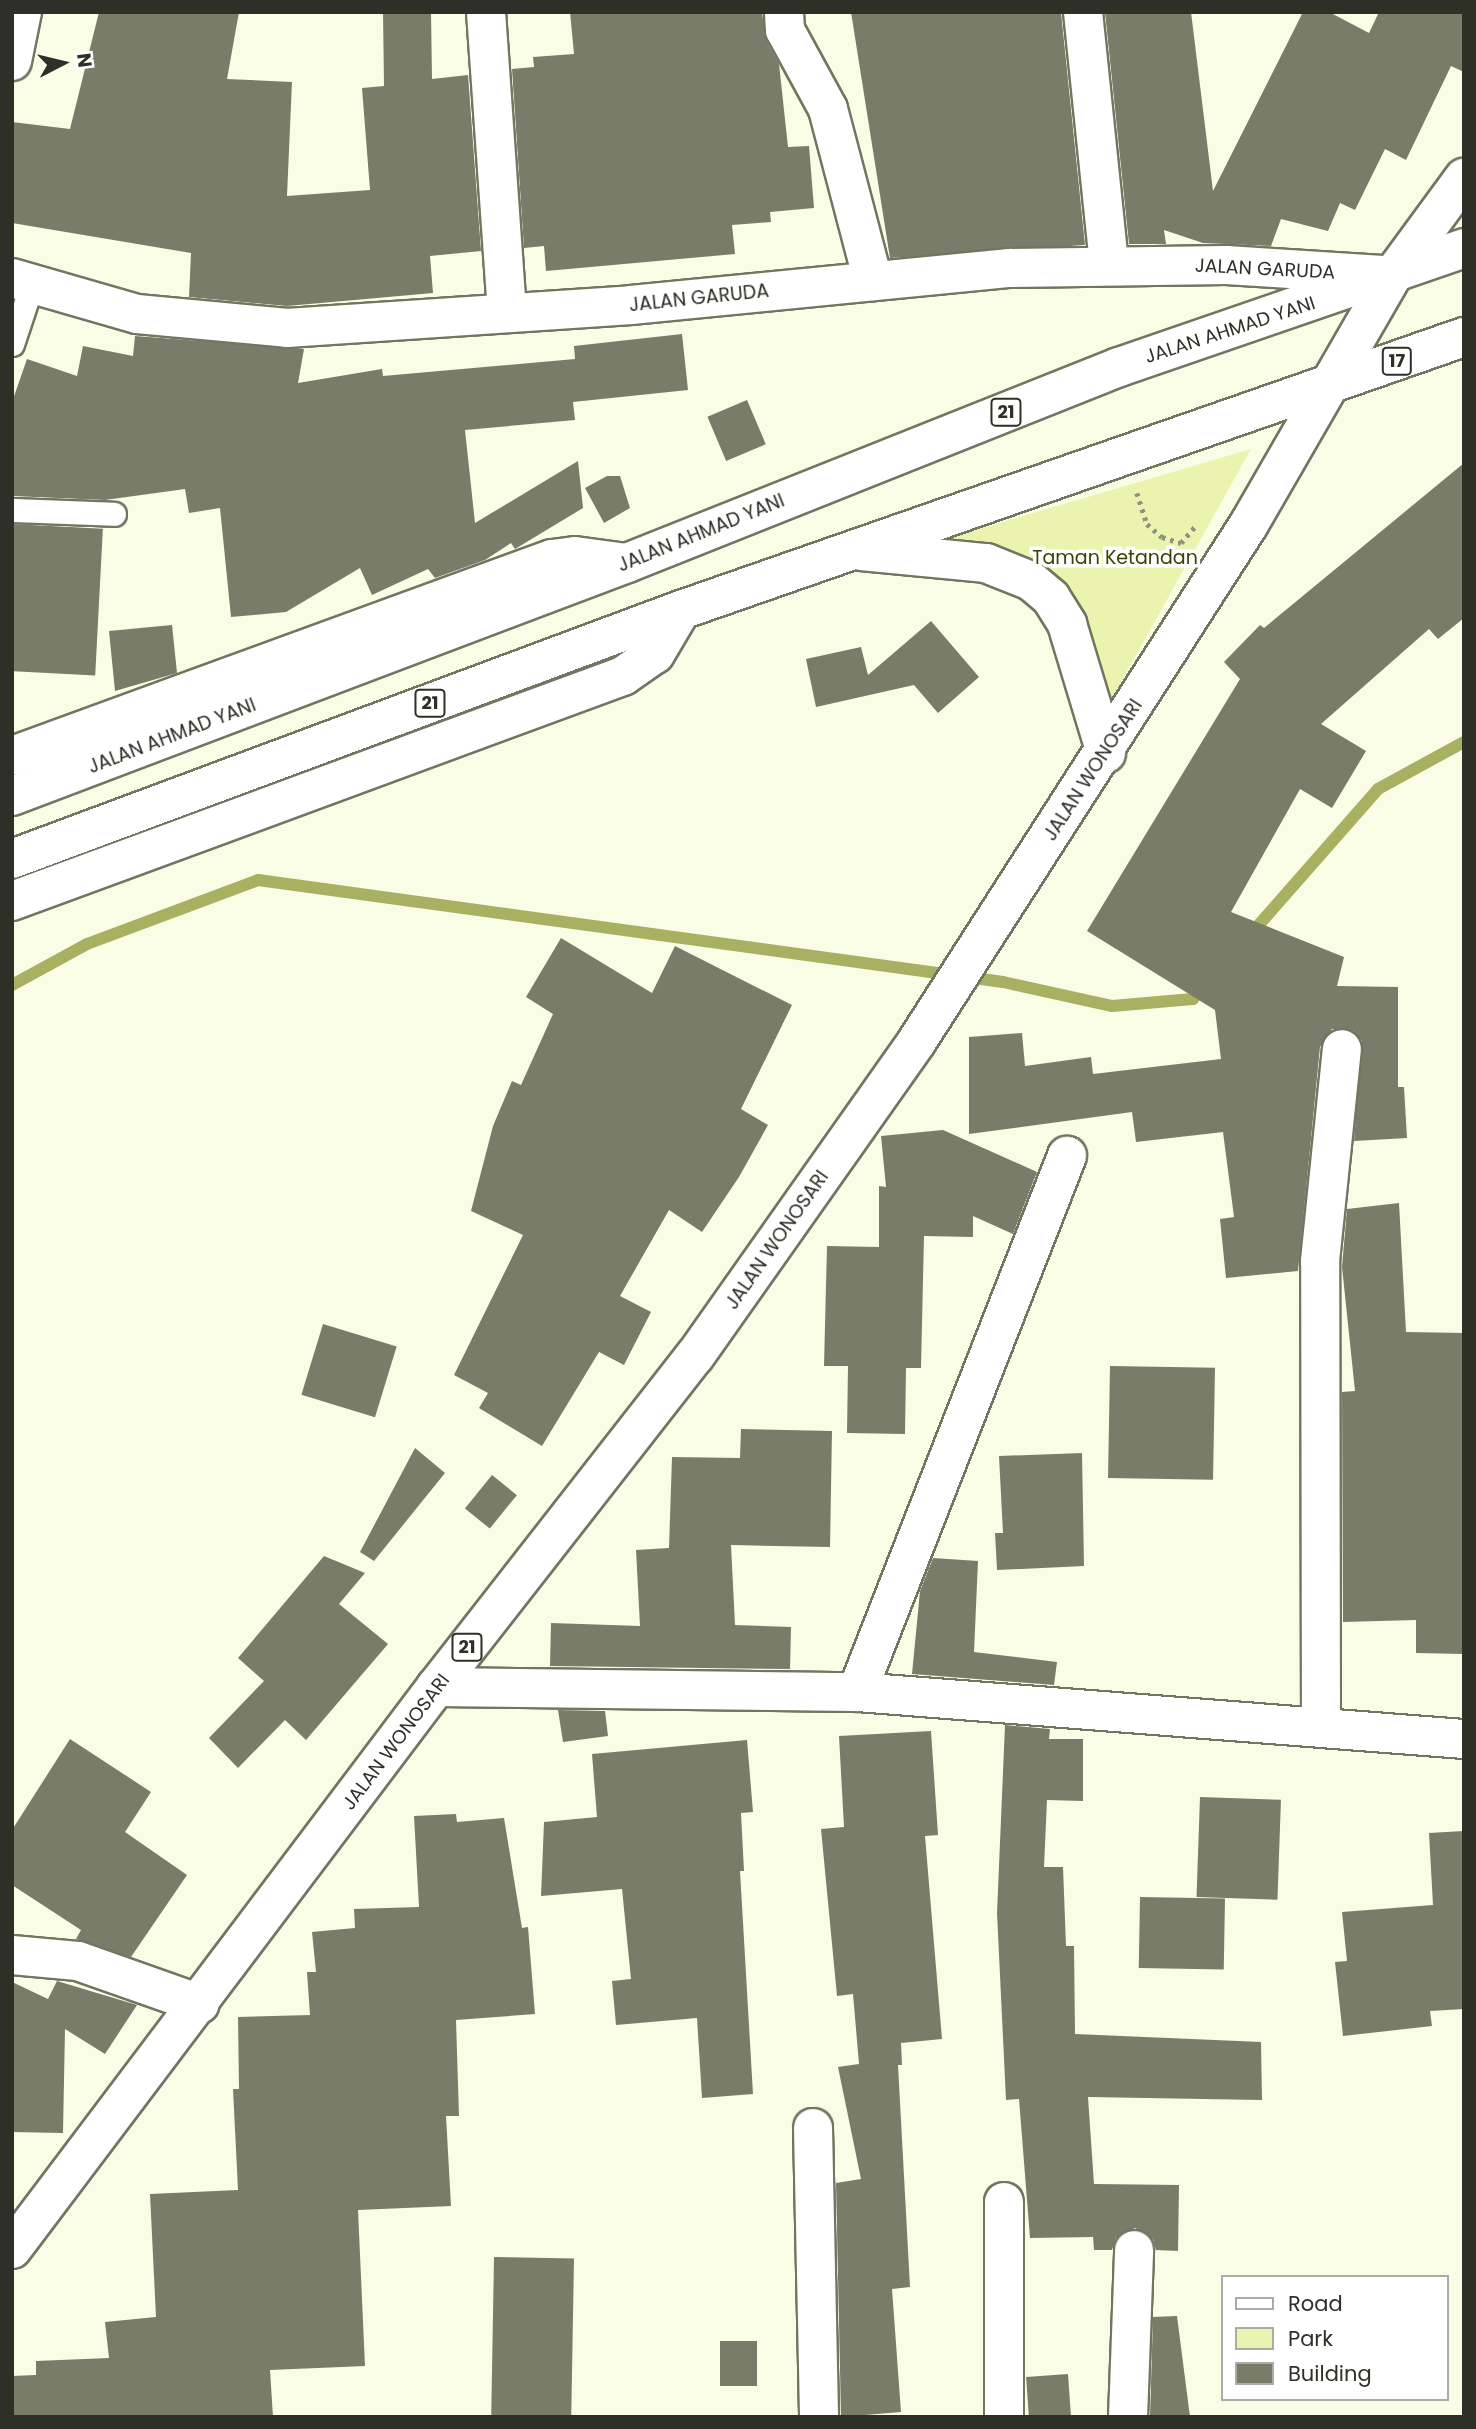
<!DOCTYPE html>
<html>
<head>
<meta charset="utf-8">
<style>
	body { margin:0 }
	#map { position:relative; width:1476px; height:2429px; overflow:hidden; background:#f9fde6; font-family:Poppins,sans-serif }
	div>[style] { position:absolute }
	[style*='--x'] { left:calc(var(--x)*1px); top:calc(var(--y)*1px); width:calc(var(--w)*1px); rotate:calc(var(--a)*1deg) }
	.green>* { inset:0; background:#eaf4ae }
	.stream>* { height:12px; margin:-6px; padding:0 6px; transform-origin:6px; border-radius:6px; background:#a8b161 }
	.building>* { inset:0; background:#797c68; transform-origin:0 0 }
	.path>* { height:4.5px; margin-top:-2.25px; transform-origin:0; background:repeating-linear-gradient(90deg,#8f9182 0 3.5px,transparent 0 8.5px) }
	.roads { filter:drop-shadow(2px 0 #727561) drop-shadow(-2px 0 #727561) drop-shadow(0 2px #727561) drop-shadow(0 -2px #727561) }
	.service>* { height:23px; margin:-11.5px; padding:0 11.5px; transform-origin:11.5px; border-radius:11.5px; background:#fff }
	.minor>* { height:38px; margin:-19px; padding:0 19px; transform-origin:19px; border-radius:19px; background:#fff }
	.tertiary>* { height:38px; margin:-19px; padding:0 19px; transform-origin:19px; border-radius:19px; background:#fff }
	.primary>* { height:38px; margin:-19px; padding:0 19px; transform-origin:19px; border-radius:19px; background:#fff }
	.trunk>* { height:38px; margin:-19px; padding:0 19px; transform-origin:19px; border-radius:19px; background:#fff }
	span { translate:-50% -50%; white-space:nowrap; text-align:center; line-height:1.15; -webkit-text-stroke:7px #fff; paint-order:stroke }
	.shield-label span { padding:2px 5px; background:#fff; border:2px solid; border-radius:5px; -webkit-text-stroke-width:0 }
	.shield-label { font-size:18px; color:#2e2f27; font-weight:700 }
	.street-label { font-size:19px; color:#2e2f27 }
	.park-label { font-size:19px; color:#3b3f00 }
	.frame { position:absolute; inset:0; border:14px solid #2e2f27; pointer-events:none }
	.legend { position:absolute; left:1221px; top:2275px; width:228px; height:126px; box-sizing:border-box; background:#fff; border:2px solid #abaca9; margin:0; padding:9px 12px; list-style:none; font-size:21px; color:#2e2f27 }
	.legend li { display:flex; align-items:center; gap:14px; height:35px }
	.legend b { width:35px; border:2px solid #abaca9 }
	.north { position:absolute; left:28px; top:28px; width:70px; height:70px; -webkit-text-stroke:5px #fff; paint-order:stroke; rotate:83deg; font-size:19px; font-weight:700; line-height:28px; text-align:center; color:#2e2f27 }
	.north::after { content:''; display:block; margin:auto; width:24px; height:32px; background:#2e2f27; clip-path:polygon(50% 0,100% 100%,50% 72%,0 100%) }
</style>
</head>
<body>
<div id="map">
	<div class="green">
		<i style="clip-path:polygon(1251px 449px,1111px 700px,1077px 624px,996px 555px,945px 539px)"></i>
	</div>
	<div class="stream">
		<i style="--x:1249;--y:936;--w:196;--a:-48.7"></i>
		<i style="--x:1378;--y:789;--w:98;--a:-28.7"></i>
		<i style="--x:12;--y:985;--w:85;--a:-28.7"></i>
		<i style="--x:87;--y:944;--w:183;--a:-20.5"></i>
		<i style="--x:258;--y:880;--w:752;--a:7.8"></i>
		<i style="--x:1003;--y:982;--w:112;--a:12.4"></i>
		<i style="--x:1112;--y:1006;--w:81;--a:-4.9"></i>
		<i style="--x:1193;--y:999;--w:17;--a:-50"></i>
	</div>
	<div class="building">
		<i style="clip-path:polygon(99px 12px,239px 12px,227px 79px,292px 82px,287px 196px,370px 190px,362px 88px,384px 86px,383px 12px,431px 12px,432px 79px,468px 75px,481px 251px,430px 256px,433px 293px,287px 306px,189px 297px,191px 253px,12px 223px,12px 122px,70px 129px)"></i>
		<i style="clip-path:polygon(570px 12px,762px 12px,766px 40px,779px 64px,788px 147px,809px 146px,814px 208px,770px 212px,771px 222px,732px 225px,735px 254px,546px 271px,544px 246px,524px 248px,512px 69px,534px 67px,533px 57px,574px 54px)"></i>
		<i style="clip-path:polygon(851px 12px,1061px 12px,1085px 245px,890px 258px)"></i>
		<i style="clip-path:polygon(1105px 12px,1191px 12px,1213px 191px,1303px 12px,1329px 12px,1369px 33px,1379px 12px,1464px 12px,1464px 72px,1451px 66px,1406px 160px,1385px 149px,1355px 210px,1340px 203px,1328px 231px,1281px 219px,1271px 246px,1203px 243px,1164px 230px,1166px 244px,1129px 244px)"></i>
		<i style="clip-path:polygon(682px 334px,688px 390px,573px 402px,575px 420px,465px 430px,475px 523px,578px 461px,583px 508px,515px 549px,511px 543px,485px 560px,435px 578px,428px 569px,372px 595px,360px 568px,286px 612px,231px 617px,220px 508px,189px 513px,185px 489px,105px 500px,12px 496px,12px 402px,27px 359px,77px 376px,83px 346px,133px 356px,135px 336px,304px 349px,298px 383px,382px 369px,383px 376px,575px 359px,574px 346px)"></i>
		<i style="left:747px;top:400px;width:48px;height:43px;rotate:67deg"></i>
		<i style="clip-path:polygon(1464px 463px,1464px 618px,1438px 639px,1429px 629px,1321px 724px,1366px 751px,1332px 808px,1300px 789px,1231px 912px,1344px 957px,1337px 986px,1398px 987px,1398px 1087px,1404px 1087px,1407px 1138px,1354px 1141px,1362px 1041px,1354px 1031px,1332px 1029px,1320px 1047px,1298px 1271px,1226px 1278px,1220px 1219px,1234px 1217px,1223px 1132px,1136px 1142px,1132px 1112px,969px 1134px,969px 1037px,1022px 1033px,1025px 1066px,1091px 1057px,1093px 1074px,1221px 1059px,1215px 1010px,1087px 931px,1240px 679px,1224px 662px,1260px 625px,1264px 628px)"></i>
		<i style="clip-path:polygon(607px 476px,620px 476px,630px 508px,604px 523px,585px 488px)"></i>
		<i style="left:12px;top:524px;width:91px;height:147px;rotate:3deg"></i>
		<i style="clip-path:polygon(931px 621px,979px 677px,938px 713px,914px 685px,816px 707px,806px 659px,861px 647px,868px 675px)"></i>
		<i style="clip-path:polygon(172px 625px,177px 673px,115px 691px,109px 631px)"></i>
		<i style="clip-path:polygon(561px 938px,652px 993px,675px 946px,792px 1005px,741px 1109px,768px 1125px,739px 1177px,702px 1232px,669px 1210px,620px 1296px,651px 1312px,624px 1365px,599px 1352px,542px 1446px,479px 1408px,488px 1393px,454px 1375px,523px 1235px,471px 1211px,493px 1126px,512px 1081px,521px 1085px,553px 1014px,526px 997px)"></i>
		<i style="clip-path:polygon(943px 1130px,1037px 1172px,1013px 1234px,973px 1216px,973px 1237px,924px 1236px,921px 1368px,906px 1368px,905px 1434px,847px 1433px,848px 1366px,824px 1366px,827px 1246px,879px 1247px,879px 1186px,886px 1187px,881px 1136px)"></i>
		<i style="clip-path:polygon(1399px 1203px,1406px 1332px,1464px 1333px,1464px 1654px,1416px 1653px,1416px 1620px,1343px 1622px,1342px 1392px,1355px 1391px,1342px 1267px,1347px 1209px)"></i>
		<i style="left:323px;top:1324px;width:77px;height:74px;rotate:17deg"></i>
		<i style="left:1110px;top:1366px;width:105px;height:112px;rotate:1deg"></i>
		<i style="clip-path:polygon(741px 1429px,832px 1431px,830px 1547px,731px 1545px,735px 1625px,791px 1627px,790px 1669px,550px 1666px,551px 1623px,640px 1626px,636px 1550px,669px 1548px,672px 1457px,740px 1458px)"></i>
		<i style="clip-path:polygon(415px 1448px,445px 1473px,374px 1561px,360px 1552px)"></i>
		<i style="clip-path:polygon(1082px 1453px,1084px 1566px,997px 1570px,995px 1533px,1003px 1533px,999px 1456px)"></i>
		<i style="left:492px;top:1475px;width:32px;height:43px;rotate:39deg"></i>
		<i style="clip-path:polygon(324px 1556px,365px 1573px,339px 1604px,388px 1644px,306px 1740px,285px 1720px,238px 1768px,209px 1738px,264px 1681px,238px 1658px)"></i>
		<i style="clip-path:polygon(933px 1558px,978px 1561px,974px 1652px,1057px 1662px,1054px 1685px,912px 1674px,920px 1591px)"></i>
		<i style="clip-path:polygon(558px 1710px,605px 1711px,608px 1736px,563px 1742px)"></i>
		<i style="clip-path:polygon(1005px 1725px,1050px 1729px,1049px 1739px,1083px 1739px,1083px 1801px,1047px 1800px,1044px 1867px,1063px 1867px,1066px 1946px,1074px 1946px,1075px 2034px,1261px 2042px,1262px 2100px,1088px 2097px,1094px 2184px,1179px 2185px,1178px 2251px,1156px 2250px,1153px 2239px,1135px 2228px,1116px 2238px,1112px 2250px,1094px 2250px,1093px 2237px,1030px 2238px,1019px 2099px,1006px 2100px,997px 1913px)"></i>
		<i style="clip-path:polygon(931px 1731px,938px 1835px,925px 1836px,942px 2039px,901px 2043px,902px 2065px,898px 2065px,910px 2287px,892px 2289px,901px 2412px,841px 2417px,836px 2183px,861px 2179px,838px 2067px,859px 2064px,853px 1994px,837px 1996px,821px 1829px,844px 1827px,839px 1736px)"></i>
		<i style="clip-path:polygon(70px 1739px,151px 1792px,125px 1832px,187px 1875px,131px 1957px,76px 1939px,81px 1930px,12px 1885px,12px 1830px)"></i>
		<i style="clip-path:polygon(747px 1740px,753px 1812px,741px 1813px,744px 1871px,740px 1871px,753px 2094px,702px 2098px,697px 2018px,616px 2025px,612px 1981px,631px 1979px,622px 1889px,541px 1896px,544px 1822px,597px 1817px,592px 1754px)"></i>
		<i style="left:1200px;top:1797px;width:81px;height:100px;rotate:2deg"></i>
		<i style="clip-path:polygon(456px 1814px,457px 1822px,504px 1818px,522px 1928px,528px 1927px,535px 2014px,456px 2020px,459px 2116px,446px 2116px,451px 2206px,358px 2210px,365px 2366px,270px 2370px,273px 2417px,12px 2417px,12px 2376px,36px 2375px,36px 2361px,109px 2358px,105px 2322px,156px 2317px,150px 2194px,238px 2190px,233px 2089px,239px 2089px,238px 2017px,310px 2015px,307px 1972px,316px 1972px,312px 1932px,355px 1928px,354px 1909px,419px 1907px,414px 1816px)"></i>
		<i style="clip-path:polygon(1464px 1831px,1464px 2009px,1430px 2011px,1432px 2026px,1343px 2036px,1335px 1962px,1347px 1961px,1342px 1912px,1433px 1905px,1429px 1833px)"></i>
		<i style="left:1140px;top:1897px;width:85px;height:71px;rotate:1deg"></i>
		<i style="clip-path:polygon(57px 1981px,137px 2005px,105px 2054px,65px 2029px,63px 2133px,12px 2132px,12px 1982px,48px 1999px)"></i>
		<i style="left:494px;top:2257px;width:80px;height:160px;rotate:1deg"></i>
		<i style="clip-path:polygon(1177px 2316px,1190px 2417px,1150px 2417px,1153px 2317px)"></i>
		<i style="left:720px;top:2341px;width:37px;height:45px"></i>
		<i style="left:1068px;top:2374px;width:43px;height:42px;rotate:86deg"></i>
	</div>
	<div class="path">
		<i style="--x:1137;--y:493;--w:33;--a:72"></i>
		<i style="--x:1147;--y:524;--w:20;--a:41"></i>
		<i style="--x:1162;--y:537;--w:20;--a:18"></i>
		<i style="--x:1181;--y:543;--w:23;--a:-50"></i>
	</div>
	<div class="roads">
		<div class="service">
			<i style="--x:12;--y:344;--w:63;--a:-71.6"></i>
			<i style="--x:12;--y:510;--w:102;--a:2.2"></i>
		</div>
		<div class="minor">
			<i style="--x:486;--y:12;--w:301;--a:86"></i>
			<i style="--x:784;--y:12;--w:18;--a:87"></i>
			<i style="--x:785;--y:30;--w:90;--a:61.4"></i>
			<i style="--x:828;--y:109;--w:178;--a:75.3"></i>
			<i style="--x:1083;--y:12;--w:252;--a:84.1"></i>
			<i style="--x:12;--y:61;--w:50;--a:-78.5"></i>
			<i style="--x:436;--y:1687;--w:421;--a:0.7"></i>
			<i style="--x:857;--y:1692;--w:609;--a:4.43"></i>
			<i style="--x:857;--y:1692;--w:576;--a:-68.61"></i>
			<i style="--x:1321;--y:1728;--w:467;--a:-90.1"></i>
			<i style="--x:1320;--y:1261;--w:213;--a:-84.1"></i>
			<i style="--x:12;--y:1955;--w:66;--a:5.2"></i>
			<i style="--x:78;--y:1961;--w:129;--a:19.4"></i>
			<i style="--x:813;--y:2128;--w:289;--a:88.8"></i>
			<i style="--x:1004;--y:2417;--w:215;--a:-90"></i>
			<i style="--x:1128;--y:2417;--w:167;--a:-87.9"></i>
		</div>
		<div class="tertiary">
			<i style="--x:12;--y:278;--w:130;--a:16.1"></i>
			<i style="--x:137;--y:314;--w:151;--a:5.3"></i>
			<i style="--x:287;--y:328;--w:345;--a:-3.8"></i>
			<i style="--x:631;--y:305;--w:381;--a:-5.6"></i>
			<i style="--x:1010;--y:268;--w:216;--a:-0.8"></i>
			<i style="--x:1226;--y:265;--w:161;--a:3.6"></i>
			<i style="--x:12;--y:756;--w:575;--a:-20.04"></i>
			<i style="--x:552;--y:559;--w:23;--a:-7"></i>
			<i style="--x:575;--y:556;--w:52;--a:7.7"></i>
			<i style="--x:12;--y:901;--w:651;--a:-20.22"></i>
			<i style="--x:623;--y:676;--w:39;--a:-35"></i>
			<i style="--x:655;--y:654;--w:51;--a:-59.4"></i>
		</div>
		<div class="primary">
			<i style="--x:1392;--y:276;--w:122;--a:-53.7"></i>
		</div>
		<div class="trunk">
			<i style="--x:861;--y:551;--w:126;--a:5.5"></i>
			<i style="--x:986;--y:563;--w:48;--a:21.8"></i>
			<i style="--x:1031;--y:581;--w:26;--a:40"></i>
			<i style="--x:1051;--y:598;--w:31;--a:58"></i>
			<i style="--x:1067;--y:624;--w:135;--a:73.2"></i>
			<i style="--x:12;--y:796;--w:658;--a:-20.75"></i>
			<i style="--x:627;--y:563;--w:530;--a:-21.72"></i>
			<i style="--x:1119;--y:367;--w:365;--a:-19"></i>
			<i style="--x:12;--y:859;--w:714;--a:-20.42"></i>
			<i style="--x:681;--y:610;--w:829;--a:-19.22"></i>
			<i style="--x:12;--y:2249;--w:704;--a:-52.97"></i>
			<i style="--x:436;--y:1687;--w:420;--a:-52"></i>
			<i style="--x:695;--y:1356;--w:385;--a:-54.8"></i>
			<i style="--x:917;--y:1041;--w:614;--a:-57.29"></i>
			<i style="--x:1249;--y:524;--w:286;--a:-60"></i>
		</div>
	</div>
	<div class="shield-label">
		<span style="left:1397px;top:361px">17</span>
		<span style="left:1006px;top:412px">21</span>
		<span style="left:430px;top:703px">21</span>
		<span style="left:467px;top:1647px">21</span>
	</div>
	<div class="street-label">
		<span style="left:1265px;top:269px;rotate:3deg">JALAN GARUDA</span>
		<span style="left:699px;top:298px;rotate:-6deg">JALAN GARUDA</span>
		<span style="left:1230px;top:330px;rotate:-18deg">JALAN AHMAD YANI</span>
		<span style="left:701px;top:533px;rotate:-22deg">JALAN AHMAD YANI</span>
		<span style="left:172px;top:736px;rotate:-21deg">JALAN AHMAD YANI</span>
		<span style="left:1093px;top:770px;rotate:-57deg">JALAN WONOSARI</span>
		<span style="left:777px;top:1240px;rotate:-55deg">JALAN WONOSARI</span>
		<span style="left:396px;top:1742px;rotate:-53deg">JALAN WONOSARI</span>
	</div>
	<div class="park-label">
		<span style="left:1115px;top:558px">Taman Ketandan</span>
	</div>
	<div class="frame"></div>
	<ul class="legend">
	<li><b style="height:9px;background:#fff"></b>Road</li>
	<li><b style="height:19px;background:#eaf4ae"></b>Park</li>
	<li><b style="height:19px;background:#797c68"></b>Building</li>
	</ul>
	<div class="north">N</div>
</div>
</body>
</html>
